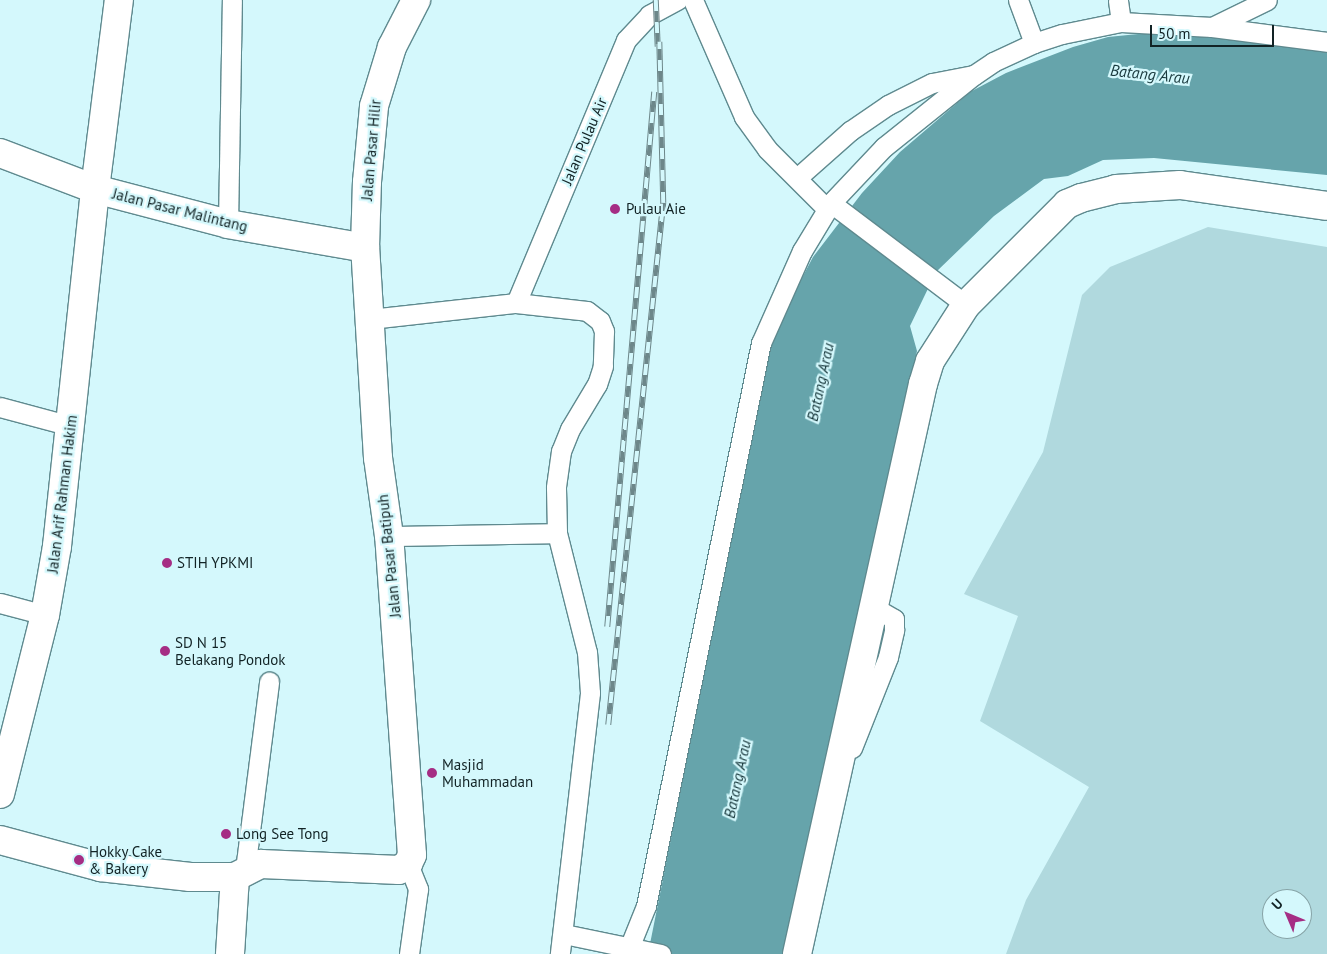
<!DOCTYPE html>
<html>
<head>
<meta charset="utf-8">
<style>
	body { margin:0 }
	#map { position:relative; width:1327px; height:954px; overflow:hidden; background:#d4f8fc; font-family:"PT Sans",sans-serif }
	div>[style] { position:absolute }
	[style*='--x'] { left:calc(var(--x)*1px); top:calc(var(--y)*1px); width:calc(var(--w)*1px); rotate:calc(var(--a)*1deg) }
	.green>* { inset:0; background:#b0d9de }
	.water>* { inset:0; background:#66a4ab }
	.roads { filter:drop-shadow(1px 0 #5f8a8f) drop-shadow(-1px 0 #5f8a8f) drop-shadow(0 1px #5f8a8f) drop-shadow(0 -1px #5f8a8f) }
	.street>* { height:19px; margin:-9.5px; padding:0 9.5px; transform-origin:9.5px; border-radius:9.5px; background:#fff }
	.secondary>* { height:28px; margin:-14px; padding:0 14px; transform-origin:14px; border-radius:14px; background:#fff }
	.rail>* { height:5.5px; margin-top:-2.75px; transform-origin:0; background:repeating-linear-gradient(90deg,#d4f8fc 0 11px,#6d878a 0 22px); box-sizing:border-box; border-block:1px solid #6d878a }
	.dots>* { width:14px; height:14px; translate:-50% -50%; box-sizing:border-box; border:2px solid #d4f8fc; border-radius:50% }
	span { translate:-50% -50%; white-space:nowrap; text-align:center; line-height:1.15; -webkit-text-stroke:4.5px #d4f8fc; paint-order:stroke }
	.street-label { font-size:15px; color:#122325 }
	.poi-label { font-size:15px; color:#122325 }
	.left { translate:0 -50%; text-align:left }
	.water-label { font-size:16px; color:#19393d; font-style:italic }
	.north { position:absolute; left:1262px; top:889px; width:50px; height:50px; box-sizing:border-box; background:#d4f8fc; border:1px solid #86a3a6; border-radius:50%; rotate:315deg; font-size:14px; font-weight:700; line-height:20px; text-align:center; color:#122325 }
	.north::after { content:''; display:block; margin:auto; width:18px; height:22px; background:#a52d84; clip-path:polygon(50% 0,100% 100%,50% 72%,0 100%) }
	.scale { position:absolute; left:1150px; top:25px; width:124px; height:22px; box-sizing:border-box; border:2px solid #122325; border-top:0; padding-left:6px; font-size:15px; line-height:18px; white-space:nowrap; color:#122325; -webkit-text-stroke:4px #d4f8fc; paint-order:stroke }
</style>
</head>
<body>
<div id="map">
	<div class="green">
		<i style="clip-path:polygon(evenodd,1208px 227px,1327px 247px,1327px 954px,1006px 954px,1026px 900px,1089px 787px,980px 721px,1018px 616px,964px 594px,1043px 452px,1082px 295px,1110px 267px,1208px 227px,1272px 899px,1302px 899px,1302px 929px,1272px 929px,1272px 899px)"></i>
	</div>
	<div class="water">
		<i style="clip-path:polygon(1178px 30px,1273px 46px,1327px 49px,1327px 175px,1154px 158px,1103px 160px,1068px 176px,1044px 179px,994px 216px,936px 272px,910px 326px,917px 351px,789px 954px,648px 954px,757px 406px,776px 327px,813px 257px,862px 193px,900px 152px,970px 92px,1006px 73px,1073px 47px,1108px 37px)"></i>
	</div>
	<div class="roads">
		<div class="street">
			<i style="--x:693;--y:0;--w:128;--a:66.4"></i>
			<i style="--x:744;--y:117;--w:39;--a:54"></i>
			<i style="--x:767;--y:149;--w:85;--a:45"></i>
			<i style="--x:1018;--y:0;--w:46;--a:69.6"></i>
			<i style="--x:1121;--y:22;--w:91;--a:3.1"></i>
			<i style="--x:1212;--y:27;--w:116;--a:7.4"></i>
			<i style="--x:1212;--y:27;--w:61;--a:-26.1"></i>
			<i style="--x:797;--y:178;--w:71;--a:-41.6"></i>
			<i style="--x:850;--y:131;--w:46;--a:-34.4"></i>
			<i style="--x:888;--y:105;--w:49;--a:-26.6"></i>
			<i style="--x:932;--y:83;--w:42;--a:-11"></i>
			<i style="--x:831;--y:203;--w:169;--a:37.1"></i>
			<i style="--x:228;--y:224;--w:224;--a:-89"></i>
			<i style="--x:516;--y:303;--w:285;--a:-67.3"></i>
			<i style="--x:626;--y:40;--w:34;--a:-47"></i>
			<i style="--x:649;--y:15;--w:32;--a:-28"></i>
			<i style="--x:370;--y:319;--w:147;--a:-6.3"></i>
			<i style="--x:516;--y:303;--w:71;--a:6.4"></i>
			<i style="--x:587;--y:311;--w:16;--a:38"></i>
			<i style="--x:600;--y:321;--w:11;--a:68"></i>
			<i style="--x:604;--y:331;--w:35;--a:92"></i>
			<i style="--x:603;--y:366;--w:19;--a:108"></i>
			<i style="--x:597;--y:384;--w:52;--a:121"></i>
			<i style="--x:570;--y:429;--w:24;--a:112"></i>
			<i style="--x:561;--y:451;--w:37;--a:98"></i>
			<i style="--x:556;--y:488;--w:45;--a:88.7"></i>
			<i style="--x:557;--y:533;--w:123;--a:75.9"></i>
			<i style="--x:587;--y:652;--w:41;--a:85.8"></i>
			<i style="--x:590;--y:693;--w:263;--a:96.6"></i>
			<i style="--x:0;--y:407;--w:73;--a:15"></i>
			<i style="--x:389;--y:536;--w:168;--a:-1"></i>
			<i style="--x:0;--y:603;--w:47;--a:14.9"></i>
			<i style="--x:852;--y:748;--w:98;--a:-68.4"></i>
			<i style="--x:888;--y:657;--w:28;--a:-77"></i>
			<i style="--x:894;--y:630;--w:11;--a:-90"></i>
			<i style="--x:894;--y:619;--w:22;--a:-150"></i>
			<i style="--x:408;--y:864;--w:27;--a:68"></i>
			<i style="--x:418;--y:889;--w:66;--a:97.9"></i>
			<i style="--x:245;--y:870;--w:190;--a:-82.7"></i>
			<i style="--x:564;--y:934;--w:99;--a:11.7"></i>
			<i style="--x:629;--y:948;--w:45;--a:-68"></i>
			<i style="--x:646;--y:906;--w:575;--a:-78.46"></i>
			<i style="--x:761;--y:343;--w:101;--a:-66"></i>
			<i style="--x:802;--y:251;--w:56;--a:-58.9"></i>
			<i style="--x:831;--y:203;--w:77;--a:-46.6"></i>
			<i style="--x:884;--y:147;--w:115;--a:-38.7"></i>
			<i style="--x:974;--y:75;--w:23;--a:-34"></i>
			<i style="--x:993;--y:62;--w:45;--a:-24.9"></i>
			<i style="--x:1034;--y:43;--w:29;--a:-18"></i>
			<i style="--x:1062;--y:34;--w:60;--a:-11.5"></i>
			<i style="--x:1121;--y:22;--w:22;--a:-98"></i>
		</div>
		<div class="secondary">
			<i style="--x:0;--y:153;--w:102;--a:20.8"></i>
			<i style="--x:95;--y:189;--w:138;--a:14.7"></i>
			<i style="--x:228;--y:224;--w:139;--a:9.9"></i>
			<i style="--x:0;--y:794;--w:185;--a:-75.9"></i>
			<i style="--x:45;--y:615;--w:70;--a:-80.1"></i>
			<i style="--x:57;--y:546;--w:359;--a:-83.9"></i>
			<i style="--x:95;--y:189;--w:191;--a:-82.8"></i>
			<i style="--x:0;--y:840;--w:104;--a:15.1"></i>
			<i style="--x:100;--y:867;--w:91;--a:6.3"></i>
			<i style="--x:190;--y:877;--w:45;--a:0"></i>
			<i style="--x:235;--y:877;--w:29;--a:-27"></i>
			<i style="--x:261;--y:864;--w:138;--a:2.5"></i>
			<i style="--x:399;--y:870;--w:11;--a:-34"></i>
			<i style="--x:408;--y:864;--w:10;--a:-66"></i>
			<i style="--x:412;--y:855;--w:320;--a:-94.1"></i>
			<i style="--x:389;--y:536;--w:79;--a:-98"></i>
			<i style="--x:378;--y:458;--w:210;--a:-93.5"></i>
			<i style="--x:365;--y:248;--w:66;--a:-88.3"></i>
			<i style="--x:367;--y:182;--w:76;--a:-84.7"></i>
			<i style="--x:374;--y:106;--w:62;--a:-73"></i>
			<i style="--x:392;--y:47;--w:53;--a:-62.9"></i>
			<i style="--x:230;--y:954;--w:77;--a:-86.3"></i>
			<i style="--x:797;--y:954;--w:584;--a:-77.54"></i>
			<i style="--x:923;--y:384;--w:24;--a:-73"></i>
			<i style="--x:930;--y:361;--w:67;--a:-57.3"></i>
			<i style="--x:966;--y:305;--w:143;--a:-45"></i>
			<i style="--x:1067;--y:204;--w:15;--a:-23"></i>
			<i style="--x:1081;--y:198;--w:36;--a:-14"></i>
			<i style="--x:1116;--y:189;--w:64;--a:-3.6"></i>
			<i style="--x:1180;--y:185;--w:148;--a:8.1"></i>
		</div>
	</div>
	<div class="rail">
		<i style="--x:656;--y:0;--w:47;--a:87.6"></i>
		<i style="--x:607;--y:627;--w:537;--a:-84.98"></i>
		<i style="--x:608;--y:725;--w:525;--a:-83.99"></i>
		<i style="--x:663;--y:203;--w:161;--a:-91.4"></i>
	</div>
	<div class="dots">
		<i style="left:615px;top:209px;background:#a52d84"></i>
		<i style="left:167px;top:563px;background:#a52d84"></i>
		<i style="left:165px;top:651px;background:#a52d84"></i>
		<i style="left:432px;top:773px;background:#a52d84"></i>
		<i style="left:226px;top:834px;background:#a52d84"></i>
		<i style="left:79px;top:860px;background:#a52d84"></i>
	</div>
	<div class="street-label">
		<span style="left:584px;top:141px;rotate:-67deg">Jalan Pulau Air</span>
		<span style="left:371px;top:150px;rotate:-85deg">Jalan Pasar Hilir</span>
		<span style="left:180px;top:210px;rotate:14deg">Jalan Pasar Malintang</span>
		<span style="left:62px;top:494px;rotate:-83deg">Jalan Arif Rahman Hakim</span>
		<span style="left:389px;top:556px;rotate:-96deg">Jalan Pasar Batipuh</span>
	</div>
	<div class="poi-label">
		<span class="left" style="left:626px;top:209px">Pulau Aie</span>
		<span class="left" style="left:177px;top:563px">STIH YPKMI</span>
		<span class="left" style="left:175px;top:651px">SD N 15<br>Belakang Pondok</span>
		<span class="left" style="left:442px;top:773px">Masjid<br>Muhammadan</span>
		<span class="left" style="left:236px;top:834px">Long See Tong</span>
		<span class="left" style="left:89px;top:860px">Hokky Cake<br>&amp; Bakery</span>
	</div>
	<div class="water-label">
		<span style="left:1150px;top:74px;rotate:6deg">Batang Arau</span>
		<span style="left:820px;top:382px;rotate:-78deg">Batang Arau</span>
		<span style="left:737px;top:779px;rotate:-78deg">Batang Arau</span>
	</div>
	<div class="north">U</div>
	<div class="scale">50 m</div>
</div>
</body>
</html>
